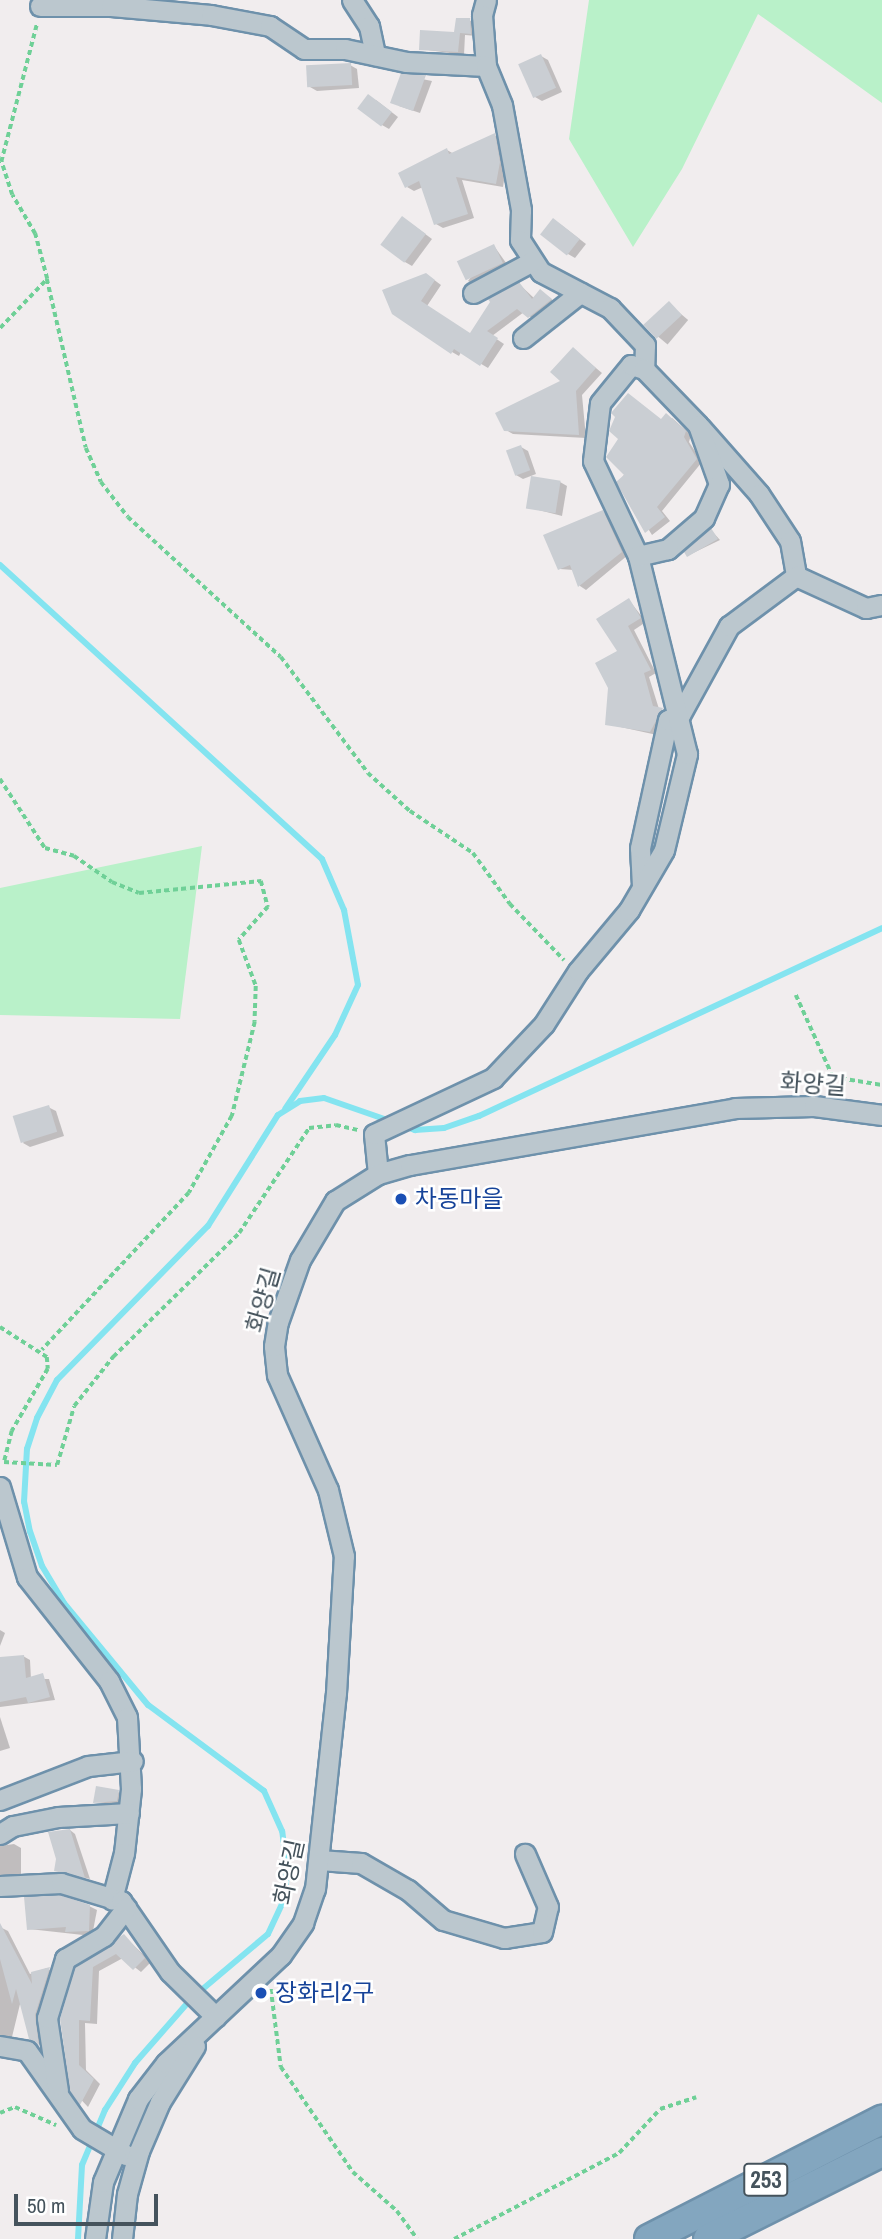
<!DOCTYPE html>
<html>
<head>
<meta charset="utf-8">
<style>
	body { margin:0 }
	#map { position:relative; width:882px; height:2239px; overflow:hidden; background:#f1edee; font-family:"Archivo Narrow","Noto Sans KR",sans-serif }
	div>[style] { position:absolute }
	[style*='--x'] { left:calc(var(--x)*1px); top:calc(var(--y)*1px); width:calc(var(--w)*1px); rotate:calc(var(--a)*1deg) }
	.green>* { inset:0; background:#b9f1c9 }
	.shadow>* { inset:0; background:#0003; transform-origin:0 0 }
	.stream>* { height:6px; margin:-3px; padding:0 3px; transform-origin:3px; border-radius:3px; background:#84e4f0 }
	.building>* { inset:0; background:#caced3; transform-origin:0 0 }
	.path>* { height:3.5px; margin-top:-1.75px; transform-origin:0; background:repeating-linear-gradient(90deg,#6fd097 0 5px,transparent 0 8.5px) }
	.roads { filter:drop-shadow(2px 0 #6e91ab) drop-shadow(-2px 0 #6e91ab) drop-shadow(0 2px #6e91ab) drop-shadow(0 -2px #6e91ab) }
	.minor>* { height:19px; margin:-9.5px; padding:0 9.5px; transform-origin:9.5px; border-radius:9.5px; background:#bbc7ce }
	.highway>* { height:28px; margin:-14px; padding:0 14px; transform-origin:14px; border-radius:14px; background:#83a6bf }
	.dots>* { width:19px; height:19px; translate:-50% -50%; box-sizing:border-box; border:4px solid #fff; border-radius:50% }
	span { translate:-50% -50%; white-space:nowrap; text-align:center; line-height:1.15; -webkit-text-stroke:5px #fff; paint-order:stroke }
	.shield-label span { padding:2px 5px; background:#fff; border:2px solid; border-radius:5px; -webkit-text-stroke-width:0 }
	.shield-label { font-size:23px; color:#45535c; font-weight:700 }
	.street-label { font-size:24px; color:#45535c }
	.transit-label { font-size:24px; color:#164399 }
	.left { translate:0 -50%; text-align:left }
	.scale { position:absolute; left:14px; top:2194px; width:144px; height:32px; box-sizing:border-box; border:4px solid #45535c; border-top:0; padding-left:9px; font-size:21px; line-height:24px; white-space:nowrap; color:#45535c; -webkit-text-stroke:5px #fff; paint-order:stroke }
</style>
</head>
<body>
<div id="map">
	<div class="green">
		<i style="clip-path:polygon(589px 0,882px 0,882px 103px,758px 14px,682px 169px,633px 247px,569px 139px)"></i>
		<i style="clip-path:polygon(202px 846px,180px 1019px,0 1015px,0 888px)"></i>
	</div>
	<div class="shadow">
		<i style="clip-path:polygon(469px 20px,476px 24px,477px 36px,465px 35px,464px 55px,421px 49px,456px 34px)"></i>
		<i style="clip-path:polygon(541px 56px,548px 60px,562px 92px,542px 101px,535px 97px)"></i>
		<i style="clip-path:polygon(350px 65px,357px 69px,359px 88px,317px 91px,310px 87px)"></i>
		<i style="clip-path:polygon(402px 75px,432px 81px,420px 113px,399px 106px)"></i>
		<i style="clip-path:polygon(376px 100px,398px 117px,389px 129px,382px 125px)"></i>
		<i style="clip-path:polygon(494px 135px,501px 139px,506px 167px,503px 187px,462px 180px,474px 218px,443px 228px,436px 224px,423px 187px,414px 191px,407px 187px,447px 150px,454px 154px)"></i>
		<i style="clip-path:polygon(409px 222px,432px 239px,412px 266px,405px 262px)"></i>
		<i style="clip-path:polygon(560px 224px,586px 244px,575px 258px,568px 254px)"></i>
		<i style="clip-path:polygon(494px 246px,509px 267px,475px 285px,468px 281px)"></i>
		<i style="clip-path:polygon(433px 279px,441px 285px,427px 306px,471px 335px,519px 284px,535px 299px,547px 296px,558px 304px,536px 321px,524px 312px,492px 336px,504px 344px,488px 368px,461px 352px,459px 356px,452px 352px,393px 313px)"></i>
		<i style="left:669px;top:304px;width:25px;height:32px;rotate:40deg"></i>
		<i style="clip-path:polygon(573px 349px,602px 373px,582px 395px,586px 438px,513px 434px,506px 430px,563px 382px)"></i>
		<i style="clip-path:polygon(672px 418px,691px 435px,689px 442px,702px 462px,662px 511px,670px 521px,652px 535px,619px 482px,662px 420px)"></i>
		<i style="clip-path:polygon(521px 447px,528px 451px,536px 474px,523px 479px,516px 475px)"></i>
		<i style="clip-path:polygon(560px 482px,567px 486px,562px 516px,527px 507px)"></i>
		<i style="clip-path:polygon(602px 512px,609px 516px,628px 555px,586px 590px,580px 586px,574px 570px,560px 569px)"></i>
		<i style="clip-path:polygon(711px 530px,720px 540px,689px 555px)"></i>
		<i style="clip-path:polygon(629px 600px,646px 622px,634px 630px,656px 673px,649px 677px,659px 709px,668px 713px,657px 735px,607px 724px)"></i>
		<i style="clip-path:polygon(48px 1107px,56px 1111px,64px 1136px,30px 1147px,23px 1143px)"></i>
		<i style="clip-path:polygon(0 1630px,5px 1633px,0 1646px)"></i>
		<i style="clip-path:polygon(23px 1656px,30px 1660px,31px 1679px,49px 1679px,55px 1700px,0 1707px,0 1658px)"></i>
		<i style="clip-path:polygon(0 1717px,10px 1748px,0 1751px)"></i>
		<i style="clip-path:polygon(118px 1792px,125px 1796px,124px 1805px,95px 1802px)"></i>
		<i style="clip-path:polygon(70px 1830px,75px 1834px,90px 1879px,56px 1870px)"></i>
		<i style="clip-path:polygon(14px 1844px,21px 1848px,21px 1876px,0 1877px,0 1846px)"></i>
		<i style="clip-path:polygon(89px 1906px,97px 1910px,92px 1936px,29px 1929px)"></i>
		<i style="clip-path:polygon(0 1927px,8px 1931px,30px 1974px,47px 1968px,53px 1972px,45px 2048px,30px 2038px,21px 2000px,12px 2037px,0 2035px)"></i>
		<i style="clip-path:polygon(124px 1936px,151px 1962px,141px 1972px,123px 1958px,99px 1971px,97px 2024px,85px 2023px,86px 2070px,100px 2084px,88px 2107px,72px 2090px,77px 1968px)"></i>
	</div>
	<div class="stream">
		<i style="--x:0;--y:565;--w:436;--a:42.4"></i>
		<i style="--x:322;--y:859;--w:56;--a:66.7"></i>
		<i style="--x:344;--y:910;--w:76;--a:79.4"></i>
		<i style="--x:358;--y:985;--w:55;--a:114.7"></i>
		<i style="--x:335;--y:1035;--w:89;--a:124"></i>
		<i style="--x:404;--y:1126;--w:12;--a:20"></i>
		<i style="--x:415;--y:1130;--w:29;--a:-4"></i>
		<i style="--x:444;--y:1128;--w:37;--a:-19"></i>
		<i style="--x:479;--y:1116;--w:445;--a:-25"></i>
		<i style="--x:78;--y:2239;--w:74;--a:-86.9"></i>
		<i style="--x:82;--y:2165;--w:60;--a:-67.3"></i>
		<i style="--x:105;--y:2110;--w:56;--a:-57.4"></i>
		<i style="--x:135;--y:2063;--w:86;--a:-48.8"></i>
		<i style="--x:192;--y:1998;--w:99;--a:-40.1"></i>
		<i style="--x:268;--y:1934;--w:40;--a:-65"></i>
		<i style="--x:285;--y:1898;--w:28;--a:-86"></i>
		<i style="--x:287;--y:1870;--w:39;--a:-97"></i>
		<i style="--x:282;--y:1831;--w:44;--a:-114.2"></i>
		<i style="--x:264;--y:1791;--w:144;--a:-143.4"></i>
		<i style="--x:148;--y:1705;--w:132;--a:-129.5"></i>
		<i style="--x:64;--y:1603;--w:43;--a:-120.7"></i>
		<i style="--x:42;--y:1566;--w:36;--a:-109"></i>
		<i style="--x:30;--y:1532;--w:31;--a:-101"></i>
		<i style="--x:24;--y:1502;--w:53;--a:-86.8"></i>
		<i style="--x:27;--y:1449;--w:33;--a:-72"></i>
		<i style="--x:37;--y:1418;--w:43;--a:-62.2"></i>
		<i style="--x:57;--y:1380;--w:216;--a:-45.6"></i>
		<i style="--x:208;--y:1226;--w:131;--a:-57.8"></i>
		<i style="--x:278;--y:1115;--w:26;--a:-32"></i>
		<i style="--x:300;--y:1101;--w:24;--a:-7"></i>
		<i style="--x:324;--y:1098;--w:70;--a:19.2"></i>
	</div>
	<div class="building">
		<i style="clip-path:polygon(456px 18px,470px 18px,471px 34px,460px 33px,458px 52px,419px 50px,420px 30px,454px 32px)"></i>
		<i style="left:541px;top:54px;width:37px;height:25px;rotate:66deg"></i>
		<i style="left:351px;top:63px;width:22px;height:45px;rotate:87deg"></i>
		<i style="clip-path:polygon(401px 73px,426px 75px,413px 111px,390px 103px)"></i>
		<i style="left:368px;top:94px;width:30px;height:18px;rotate:37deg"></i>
		<i style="clip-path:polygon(495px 133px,500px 162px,496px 184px,456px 177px,468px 214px,434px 225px,419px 181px,405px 188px,398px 173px,447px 148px,449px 154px)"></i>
		<i style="left:402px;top:216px;width:30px;height:36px;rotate:37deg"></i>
		<i style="left:553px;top:218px;width:34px;height:21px;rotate:38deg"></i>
		<i style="left:494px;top:244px;width:21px;height:41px;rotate:65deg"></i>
		<i style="clip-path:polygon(426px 273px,435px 280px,421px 301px,470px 333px,490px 302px,488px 299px,519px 282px,532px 299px,540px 289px,552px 299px,528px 318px,517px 309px,487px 331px,498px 338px,480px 366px,454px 349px,451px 354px,392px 314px,382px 290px)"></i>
		<i style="left:669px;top:301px;width:19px;height:35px;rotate:47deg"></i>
		<i style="clip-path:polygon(573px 347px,596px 368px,576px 391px,579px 435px,504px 431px,495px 413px,560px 381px,550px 372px)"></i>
		<i style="clip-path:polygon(628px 393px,661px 419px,666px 413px,686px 431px,684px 437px,697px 459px,657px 507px,665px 517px,645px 533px,616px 482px,624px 475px,606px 457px,618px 439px,609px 431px,615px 417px,611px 413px)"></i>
		<i style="left:521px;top:445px;width:27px;height:16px;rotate:70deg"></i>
		<i style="left:531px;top:476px;width:30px;height:33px;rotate:9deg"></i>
		<i style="clip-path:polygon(603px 510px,622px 552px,578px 587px,570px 565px,558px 570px,543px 535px)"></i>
		<i style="clip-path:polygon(711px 528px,718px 539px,687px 557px,684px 552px)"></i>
		<i style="clip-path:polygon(629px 598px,641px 618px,628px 626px,651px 670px,644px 673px,653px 706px,663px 708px,650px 732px,605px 725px,608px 688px,595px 663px,617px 651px,596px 619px)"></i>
		<i style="left:49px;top:1105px;width:28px;height:38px;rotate:73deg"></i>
		<i style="clip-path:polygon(24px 1655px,26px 1678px,43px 1673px,50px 1697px,28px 1703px,26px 1697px,0 1702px,0 1657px)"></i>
		<i style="clip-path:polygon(96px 1786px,119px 1790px,117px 1801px,93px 1803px)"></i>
		<i style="clip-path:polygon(70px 1829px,85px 1878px,54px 1871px,56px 1859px,48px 1832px)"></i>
		<i style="clip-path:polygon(60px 1895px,90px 1905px,89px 1931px,65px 1932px,66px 1927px,27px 1930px,24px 1897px)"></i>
		<i style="clip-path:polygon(0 1923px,32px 1984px,31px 1972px,50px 1967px,35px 2015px,39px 2047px,29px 2039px,16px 1989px,12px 2004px,0 1959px)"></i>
		<i style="clip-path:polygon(124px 1934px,145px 1958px,133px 1970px,116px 1954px,93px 1967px,90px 2021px,79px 2020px,79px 2065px,94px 2079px,80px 2105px,70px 2091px,60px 2019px,75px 1967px)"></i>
	</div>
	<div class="path">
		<i style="--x:47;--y:279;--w:173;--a:77"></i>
		<i style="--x:86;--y:448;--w:37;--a:66"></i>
		<i style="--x:101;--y:482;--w:44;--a:52.4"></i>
		<i style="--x:128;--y:517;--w:207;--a:42.5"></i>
		<i style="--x:281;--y:657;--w:145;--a:53.1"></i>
		<i style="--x:368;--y:773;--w:57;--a:42.1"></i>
		<i style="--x:410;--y:811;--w:76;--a:33.7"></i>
		<i style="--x:473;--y:853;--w:63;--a:54"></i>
		<i style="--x:510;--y:904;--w:78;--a:46"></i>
		<i style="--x:0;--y:328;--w:68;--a:-46.2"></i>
		<i style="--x:47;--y:279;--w:47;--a:-104.9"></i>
		<i style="--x:35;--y:234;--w:45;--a:-120.5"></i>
		<i style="--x:12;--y:195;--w:35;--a:-108"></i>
		<i style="--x:1;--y:162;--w:144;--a:-75.5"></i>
		<i style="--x:0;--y:779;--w:82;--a:56.9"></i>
		<i style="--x:45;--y:848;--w:30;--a:15"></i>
		<i style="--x:74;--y:856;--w:46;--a:34.4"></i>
		<i style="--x:112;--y:882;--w:29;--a:22"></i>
		<i style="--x:139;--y:893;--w:123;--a:-5.6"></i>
		<i style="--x:261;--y:881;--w:27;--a:75"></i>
		<i style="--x:268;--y:907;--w:44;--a:131.3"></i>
		<i style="--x:239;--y:940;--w:49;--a:69.7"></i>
		<i style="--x:256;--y:986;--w:36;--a:92"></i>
		<i style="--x:255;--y:1022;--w:97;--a:103.7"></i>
		<i style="--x:232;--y:1116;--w:88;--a:119.2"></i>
		<i style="--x:189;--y:1193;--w:215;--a:133.1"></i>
		<i style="--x:796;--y:995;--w:90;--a:65.7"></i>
		<i style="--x:833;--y:1077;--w:50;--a:9.3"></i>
		<i style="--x:0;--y:1327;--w:56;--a:32.6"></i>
		<i style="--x:47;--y:1357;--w:12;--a:85"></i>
		<i style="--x:48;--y:1369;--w:72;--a:120.1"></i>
		<i style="--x:12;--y:1431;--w:32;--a:104"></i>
		<i style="--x:4;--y:1462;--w:53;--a:3.2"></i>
		<i style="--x:57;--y:1465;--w:61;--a:-73.9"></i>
		<i style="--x:74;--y:1406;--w:63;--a:-51.5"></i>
		<i style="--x:113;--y:1357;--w:177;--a:-44.5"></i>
		<i style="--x:239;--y:1233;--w:126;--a:-56.3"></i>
		<i style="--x:309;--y:1128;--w:27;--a:-6"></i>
		<i style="--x:336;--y:1125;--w:23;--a:13"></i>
		<i style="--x:271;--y:1989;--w:79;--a:82.7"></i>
		<i style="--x:281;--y:2067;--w:127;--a:55.6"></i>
		<i style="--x:353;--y:2172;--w:59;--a:41.6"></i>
		<i style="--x:397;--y:2211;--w:34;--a:54"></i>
		<i style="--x:0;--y:2113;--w:16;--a:-22"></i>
		<i style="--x:15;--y:2107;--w:45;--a:23.7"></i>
		<i style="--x:454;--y:2239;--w:186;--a:-27.5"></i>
		<i style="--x:619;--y:2153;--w:60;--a:-47"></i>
		<i style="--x:660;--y:2109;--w:38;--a:-18"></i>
	</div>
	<div class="roads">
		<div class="minor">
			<i style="--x:352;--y:0;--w:31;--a:57"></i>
			<i style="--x:369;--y:26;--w:30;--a:78"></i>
			<i style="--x:486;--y:0;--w:16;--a:105"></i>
			<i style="--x:482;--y:15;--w:51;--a:85.5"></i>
			<i style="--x:40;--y:6;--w:71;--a:0"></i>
			<i style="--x:111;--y:6;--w:100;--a:5.1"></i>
			<i style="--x:211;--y:15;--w:60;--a:10.6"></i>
			<i style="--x:270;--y:26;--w:41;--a:34.1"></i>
			<i style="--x:304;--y:49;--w:41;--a:0"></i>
			<i style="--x:345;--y:49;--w:62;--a:12"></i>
			<i style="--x:406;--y:62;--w:80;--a:2.9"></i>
			<i style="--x:486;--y:66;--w:42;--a:67.7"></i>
			<i style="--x:502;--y:105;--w:107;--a:79.7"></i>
			<i style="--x:521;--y:210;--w:30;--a:92"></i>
			<i style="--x:520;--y:240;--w:38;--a:57"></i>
			<i style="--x:541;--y:272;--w:78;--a:27.6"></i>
			<i style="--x:610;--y:308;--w:51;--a:46.6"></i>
			<i style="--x:645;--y:345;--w:24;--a:92"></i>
			<i style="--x:473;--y:293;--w:68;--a:-28.1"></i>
			<i style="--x:523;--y:338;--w:73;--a:-38.3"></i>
			<i style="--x:700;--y:427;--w:89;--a:48.6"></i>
			<i style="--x:759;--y:494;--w:56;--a:56.6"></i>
			<i style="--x:790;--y:541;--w:36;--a:80"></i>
			<i style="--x:642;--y:886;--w:38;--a:-93"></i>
			<i style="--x:640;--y:848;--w:131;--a:-77.7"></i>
			<i style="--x:668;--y:720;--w:13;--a:-23"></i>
			<i style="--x:680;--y:715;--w:102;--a:-61.2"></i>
			<i style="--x:729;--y:626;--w:84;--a:-36.7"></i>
			<i style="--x:796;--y:576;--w:77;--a:24.6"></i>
			<i style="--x:866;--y:608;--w:16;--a:-11"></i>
			<i style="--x:378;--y:1174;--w:40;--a:-95.7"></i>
			<i style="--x:374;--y:1134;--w:132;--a:-25.2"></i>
			<i style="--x:493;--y:1078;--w:74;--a:-46.6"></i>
			<i style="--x:544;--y:1024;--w:63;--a:-57.3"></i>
			<i style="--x:578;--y:971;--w:80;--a:-50.1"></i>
			<i style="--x:629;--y:910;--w:69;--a:-59.7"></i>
			<i style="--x:664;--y:850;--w:99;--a:-76.5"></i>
			<i style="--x:687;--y:754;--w:204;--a:-103.9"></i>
			<i style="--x:638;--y:556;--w:105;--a:-115.3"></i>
			<i style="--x:593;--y:461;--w:58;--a:-83.1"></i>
			<i style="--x:600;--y:403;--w:49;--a:-50.8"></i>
			<i style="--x:631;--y:365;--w:14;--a:17"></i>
			<i style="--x:644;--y:369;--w:78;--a:46"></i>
			<i style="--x:698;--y:425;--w:63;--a:70.4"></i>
			<i style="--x:719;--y:484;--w:37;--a:114"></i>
			<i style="--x:704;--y:518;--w:48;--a:139.3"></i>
			<i style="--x:668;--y:549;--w:31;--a:167"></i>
			<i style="--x:0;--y:1487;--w:94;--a:73.3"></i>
			<i style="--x:27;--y:1577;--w:132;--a:51.7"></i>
			<i style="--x:109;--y:1681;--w:40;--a:63.4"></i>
			<i style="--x:127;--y:1717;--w:72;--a:86.8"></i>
			<i style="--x:131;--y:1789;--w:64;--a:96.2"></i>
			<i style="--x:124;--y:1853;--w:48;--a:104.6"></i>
			<i style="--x:0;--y:1800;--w:94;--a:-21.1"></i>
			<i style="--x:88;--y:1766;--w:45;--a:-6.3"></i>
			<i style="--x:0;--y:1834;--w:15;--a:-32"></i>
			<i style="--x:13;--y:1826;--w:46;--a:-11.3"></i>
			<i style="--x:58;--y:1817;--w:71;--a:-3.2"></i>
			<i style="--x:319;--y:1860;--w:42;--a:4.1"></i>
			<i style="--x:361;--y:1863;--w:54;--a:29.9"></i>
			<i style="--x:408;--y:1890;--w:46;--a:40.6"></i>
			<i style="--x:443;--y:1920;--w:64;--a:16.4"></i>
			<i style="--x:504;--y:1938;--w:38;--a:-9"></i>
			<i style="--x:542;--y:1932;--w:26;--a:-77"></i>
			<i style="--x:548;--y:1907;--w:58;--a:-113.5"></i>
			<i style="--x:0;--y:1886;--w:61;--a:-2.8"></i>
			<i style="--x:61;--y:1883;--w:63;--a:16.7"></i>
			<i style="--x:121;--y:1901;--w:86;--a:55.4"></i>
			<i style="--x:170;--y:1972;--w:64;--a:44.4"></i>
			<i style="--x:0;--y:2046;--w:27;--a:10"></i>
			<i style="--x:27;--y:2051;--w:95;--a:54.8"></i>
			<i style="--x:82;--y:2129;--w:51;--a:30.6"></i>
			<i style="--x:58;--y:2091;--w:74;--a:-98.6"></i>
			<i style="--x:47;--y:2018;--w:62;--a:-73"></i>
			<i style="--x:65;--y:1959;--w:45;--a:-30.5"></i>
			<i style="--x:104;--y:1936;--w:36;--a:-52"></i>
			<i style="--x:95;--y:2239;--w:58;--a:-82"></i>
			<i style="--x:103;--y:2182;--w:90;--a:-67.1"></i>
			<i style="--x:138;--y:2099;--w:46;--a:-52.1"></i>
			<i style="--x:166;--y:2063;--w:158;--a:-43.2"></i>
			<i style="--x:281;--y:1955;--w:39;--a:-55"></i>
			<i style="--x:303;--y:1923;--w:36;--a:-71"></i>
			<i style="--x:315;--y:1889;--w:197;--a:-83.9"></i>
			<i style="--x:336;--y:1693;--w:137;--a:-86.7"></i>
			<i style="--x:344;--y:1556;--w:68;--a:-103.6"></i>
			<i style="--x:328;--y:1490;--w:126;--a:-113.9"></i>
			<i style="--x:277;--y:1375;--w:29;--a:-96"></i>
			<i style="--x:274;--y:1346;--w:24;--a:-81"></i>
			<i style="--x:278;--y:1322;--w:66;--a:-70.5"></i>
			<i style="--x:300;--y:1260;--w:69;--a:-59.3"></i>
			<i style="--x:335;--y:1201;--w:51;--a:-32.1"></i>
			<i style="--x:378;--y:1174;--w:33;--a:-16"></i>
			<i style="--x:410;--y:1165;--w:330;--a:-9.9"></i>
			<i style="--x:735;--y:1108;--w:79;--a:-1.5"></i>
			<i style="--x:814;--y:1106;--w:69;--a:7.5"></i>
			<i style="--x:122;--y:2239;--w:45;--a:-83.7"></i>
			<i style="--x:127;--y:2194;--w:45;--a:-74.4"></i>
			<i style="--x:139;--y:2151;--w:53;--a:-66.8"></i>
			<i style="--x:160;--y:2102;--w:66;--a:-58"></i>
		</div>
		<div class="highway">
			<i style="--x:649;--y:2239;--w:262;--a:-27.1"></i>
			<i style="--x:708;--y:2239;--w:195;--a:-26.6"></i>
		</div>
	</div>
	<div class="dots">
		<i style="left:401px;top:1199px;background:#1a4fb4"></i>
		<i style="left:261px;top:1993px;background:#1a4fb4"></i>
	</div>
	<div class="shield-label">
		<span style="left:766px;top:2180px">253</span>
	</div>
	<div class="street-label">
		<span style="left:813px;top:1084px;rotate:4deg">화양길</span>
		<span style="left:263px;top:1300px;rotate:-74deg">화양길</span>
		<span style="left:289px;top:1872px;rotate:-78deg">화양길</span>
	</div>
	<div class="transit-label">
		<span class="left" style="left:415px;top:1199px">차동마을</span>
		<span class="left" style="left:275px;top:1993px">장화리2구</span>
	</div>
	<div class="scale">50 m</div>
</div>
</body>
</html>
